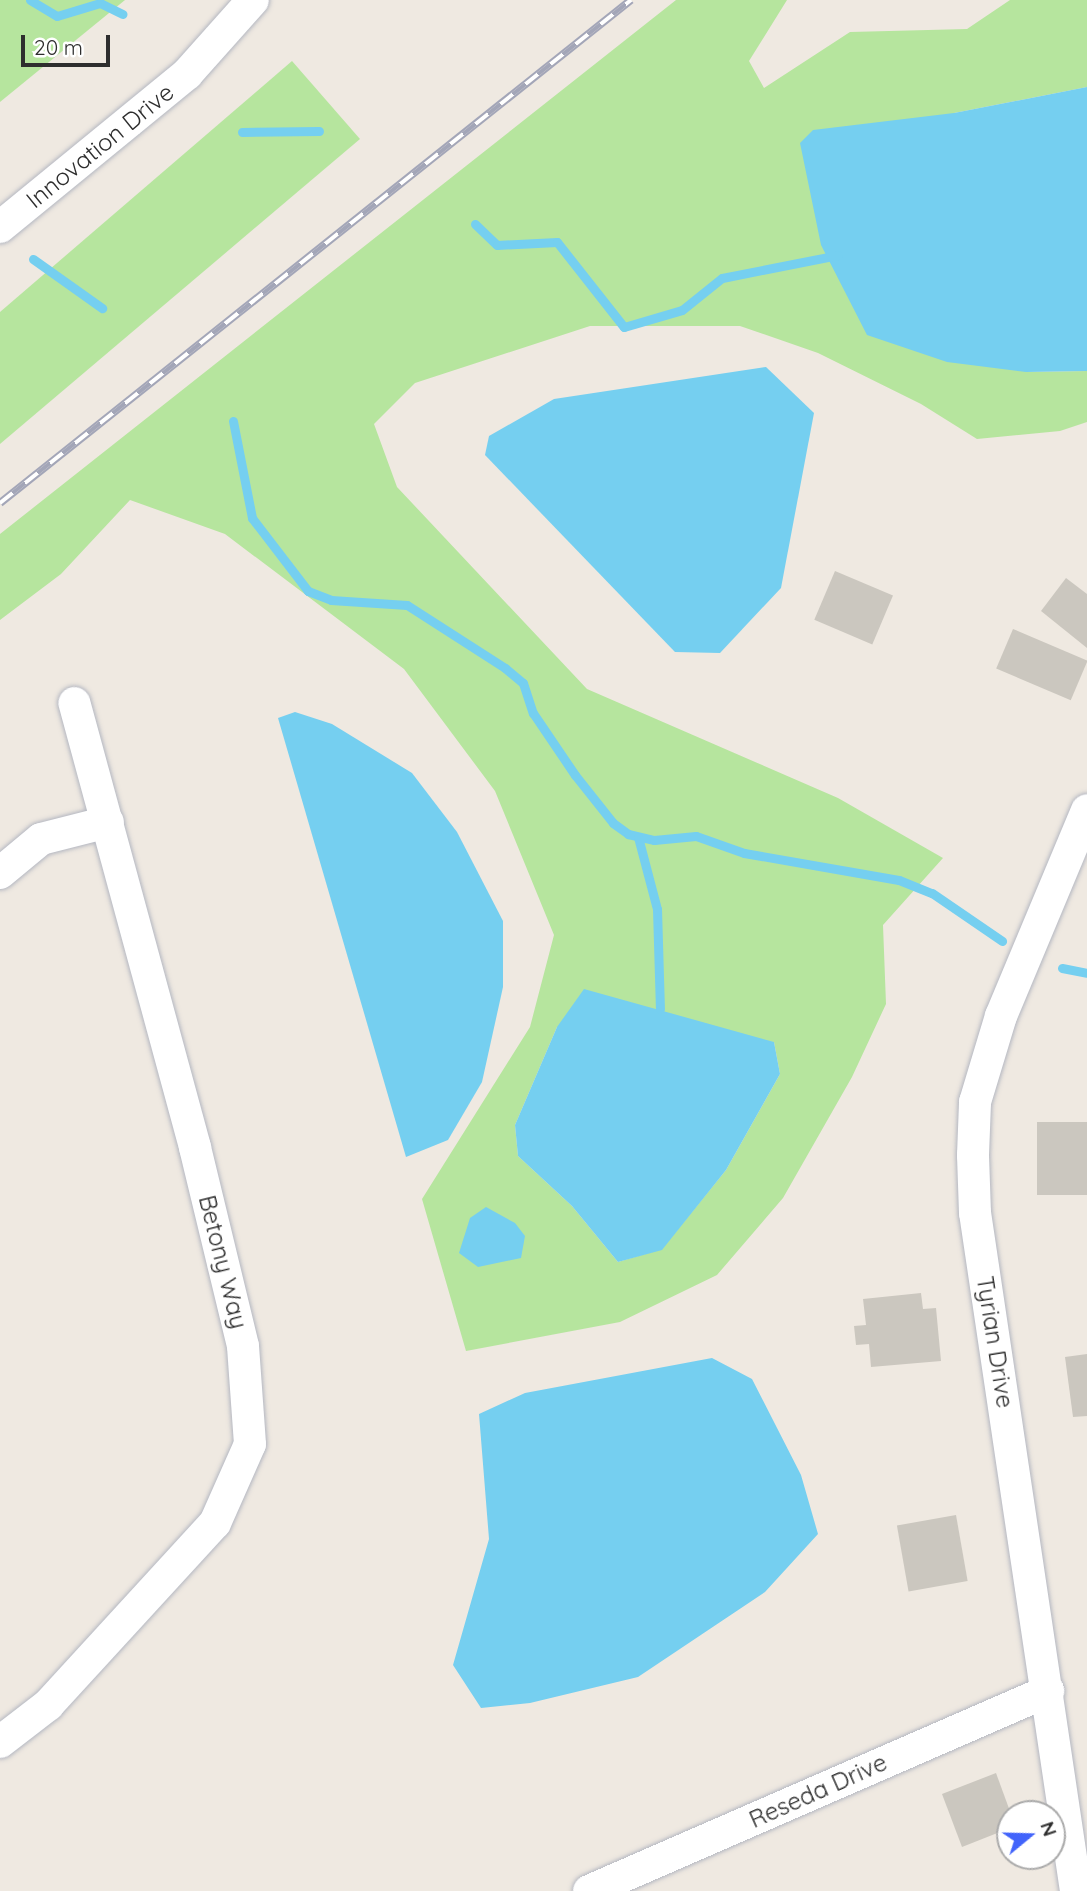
<!DOCTYPE html>
<html>
<head>
<meta charset="utf-8">
<style>
	body { margin:0 }
	#map { position:relative; width:1087px; height:1891px; overflow:hidden; background:#efe9e1; font-family:Quicksand,sans-serif }
	div>[style] { position:absolute }
	[style*='--x'] { left:calc(var(--x)*1px); top:calc(var(--y)*1px); width:calc(var(--w)*1px); rotate:calc(var(--a)*1deg) }
	.green>* { inset:0; background:#b6e59e }
	.water>* { inset:0; background:#75cff0 }
	.stream>* { height:9px; margin:-4.5px; padding:0 4.5px; transform-origin:4.5px; border-radius:4.5px; background:#75cff0 }
	.building>* { inset:0; background:#cbc7bf; transform-origin:0 0 }
	.roads { filter:drop-shadow(0 0 2px #b4b7c1) drop-shadow(0 0 2px #b4b7c1) }
	.street>* { height:32px; margin:-16px; padding:0 16px; transform-origin:16px; border-radius:16px; background:#fff }
	.rail>* { height:8px; margin-top:-4px; transform-origin:0; background:repeating-linear-gradient(90deg,#fff 0 16px,#a3a6b8 0 32px); box-sizing:border-box; border-block:2px solid #a3a6b8 }
	span { translate:-50% -50%; white-space:nowrap; text-align:center; line-height:1.15; -webkit-text-stroke:5px #fff; paint-order:stroke }
	.street-label { font-size:24px; color:#2e2e2e }
	.north { position:absolute; left:996px; top:1800px; width:70px; height:70px; box-sizing:border-box; background:#fff; border:2px solid #ababab; border-radius:50%; rotate:71deg; font-size:19px; font-weight:700; line-height:28px; text-align:center; color:#2e2e2e }
	.north::after { content:''; display:block; margin:auto; width:24px; height:32px; background:#4264fb; clip-path:polygon(50% 0,100% 100%,50% 72%,0 100%) }
	.scale { position:absolute; left:21px; top:35px; width:89px; height:32px; box-sizing:border-box; border:4px solid #2e2e2e; border-top:0; padding-left:9px; font-size:21px; line-height:24px; white-space:nowrap; color:#2e2e2e; -webkit-text-stroke:5px #fff; paint-order:stroke }
</style>
</head>
<body>
<div id="map">
	<div class="green">
		<div style="clip-path:polygon(0 0,125px 0,0 102px)"></div>
		<div style="clip-path:polygon(evenodd,676px 0,787px 0,749px 61px,764px 88px,850px 32px,967px 29px,1010px 0,1087px 0,1087px 87px,954px 113px,1026px 372px,1087px 371px,1087px 422px,1060px 431px,977px 439px,921px 404px,818px 353px,740px 326px,590px 326px,415px 383px,374px 424px,397px 487px,587px 689px,838px 798px,943px 858px,883px 925px,886px 1004px,852px 1077px,783px 1198px,717px 1275px,620px 1322px,466px 1351px,422px 1199px,530px 1027px,554px 935px,495px 791px,404px 669px,225px 534px,130px 500px,61px 574px,0 620px,0 534px,676px 0,557px 1027px,774px 1042px,780px 1074px,726px 1170px,662px 1249px,618px 1262px,572px 1206px,518px 1156px,515px 1125px,557px 1027px)"></div>
		<div style="clip-path:polygon(292px 61px,360px 139px,0 444px,0 312px)"></div>
	</div>
	<div class="water">
		<div style="clip-path:polygon(1087px 87px,1087px 371px,1026px 372px,947px 362px,867px 335px,821px 245px,800px 143px,813px 130px,954px 113px)"></div>
		<div style="clip-path:polygon(766px 367px,814px 413px,781px 588px,720px 653px,675px 652px,485px 455px,489px 436px,554px 399px)"></div>
		<div style="clip-path:polygon(295px 712px,332px 724px,412px 773px,457px 832px,503px 921px,503px 987px,482px 1082px,448px 1140px,406px 1157px,278px 718px)"></div>
		<div style="clip-path:polygon(584px 989px,774px 1042px,780px 1074px,726px 1170px,662px 1250px,618px 1262px,572px 1206px,518px 1156px,515px 1125px,557px 1027px)"></div>
		<div style="clip-path:polygon(486px 1207px,515px 1223px,525px 1236px,521px 1258px,478px 1267px,459px 1253px,470px 1218px)"></div>
		<div style="clip-path:polygon(712px 1358px,752px 1379px,801px 1475px,818px 1534px,765px 1592px,638px 1677px,530px 1703px,481px 1708px,453px 1665px,489px 1539px,479px 1414px,525px 1393px)"></div>
	</div>
	<div class="stream">
		<div style="--x:30;--y:0;--w:31;--a:31"></div>
		<div style="--x:57;--y:16;--w:45;--a:-16.8"></div>
		<div style="--x:100;--y:3;--w:25;--a:26"></div>
		<div style="--x:242;--y:132;--w:77;--a:-0.7"></div>
		<div style="--x:475;--y:224;--w:30;--a:44"></div>
		<div style="--x:497;--y:245;--w:60;--a:-2.9"></div>
		<div style="--x:557;--y:242;--w:108;--a:51.8"></div>
		<div style="--x:624;--y:327;--w:60;--a:-16.3"></div>
		<div style="--x:682;--y:310;--w:51;--a:-38.7"></div>
		<div style="--x:722;--y:278;--w:118;--a:-11.2"></div>
		<div style="--x:33;--y:259;--w:85;--a:35.4"></div>
		<div style="--x:233;--y:421;--w:99;--a:78.9"></div>
		<div style="--x:252;--y:518;--w:92;--a:52.5"></div>
		<div style="--x:308;--y:591;--w:25;--a:21"></div>
		<div style="--x:331;--y:600;--w:76;--a:3.8"></div>
		<div style="--x:407;--y:605;--w:117;--a:32.7"></div>
		<div style="--x:505;--y:668;--w:23;--a:40"></div>
		<div style="--x:523;--y:683;--w:32;--a:72"></div>
		<div style="--x:533;--y:713;--w:75;--a:55.9"></div>
		<div style="--x:575;--y:775;--w:61;--a:51.6"></div>
		<div style="--x:613;--y:823;--w:19;--a:36"></div>
		<div style="--x:628;--y:834;--w:27;--a:13"></div>
		<div style="--x:654;--y:840;--w:42;--a:-5.4"></div>
		<div style="--x:696;--y:836;--w:51;--a:19.5"></div>
		<div style="--x:744;--y:853;--w:157;--a:9.9"></div>
		<div style="--x:899;--y:880;--w:35;--a:22"></div>
		<div style="--x:932;--y:893;--w:85;--a:34.4"></div>
		<div style="--x:638;--y:837;--w:74;--a:75.2"></div>
		<div style="--x:657;--y:909;--w:100;--a:88.3"></div>
		<div style="--x:1062;--y:968;--w:25;--a:11"></div>
	</div>
	<div class="building">
		<div style="left:835px;top:571px;width:63px;height:53px;rotate:23deg"></div>
		<div style="clip-path:polygon(1066px 578px,1087px 594px,1087px 648px,1041px 611px)"></div>
		<div style="left:1013px;top:629px;width:81px;height:43px;rotate:23deg"></div>
		<div style="left:1087px;top:1122px;width:73px;height:50px;rotate:90deg"></div>
		<div style="clip-path:polygon(921px 1293px,923px 1309px,936px 1308px,941px 1361px,871px 1367px,869px 1344px,856px 1345px,854px 1326px,866px 1325px,863px 1299px)"></div>
		<div style="clip-path:polygon(1087px 1354px,1087px 1416px,1073px 1417px,1065px 1357px)"></div>
		<div style="left:956px;top:1515px;width:67px;height:60px;rotate:80deg"></div>
		<div style="clip-path:polygon(996px 1773px,1011px 1814px,1010px 1828px,962px 1847px,942px 1794px)"></div>
	</div>
	<div class="roads">
		<div class="street">
			<div style="--x:0;--y:227;--w:242;--a:-39.3"></div>
			<div style="--x:187;--y:74;--w:99;--a:-48.3"></div>
			<div style="--x:0;--y:873;--w:53;--a:-39.7"></div>
			<div style="--x:41;--y:839;--w:69;--a:-14.2"></div>
			<div style="--x:0;--y:1742;--w:61;--a:-37.6"></div>
			<div style="--x:48;--y:1705;--w:247;--a:-47.5"></div>
			<div style="--x:215;--y:1523;--w:86;--a:-66.1"></div>
			<div style="--x:250;--y:1444;--w:98;--a:-94.1"></div>
			<div style="--x:243;--y:1346;--w:205;--a:-103.6"></div>
			<div style="--x:195;--y:1147;--w:460;--a:-105.2"></div>
			<div style="--x:589;--y:1891;--w:501;--a:-23.54"></div>
			<div style="--x:1076;--y:1891;--w:685;--a:-98.47"></div>
			<div style="--x:975;--y:1213;--w:58;--a:-92"></div>
			<div style="--x:973;--y:1155;--w:53;--a:-87.8"></div>
			<div style="--x:975;--y:1102;--w:90;--a:-73.2"></div>
			<div style="--x:1001;--y:1016;--w:223;--a:-67.3"></div>
		</div>
	</div>
	<div class="rail">
		<div style="--x:0;--y:503;--w:807;--a:-38.56"></div>
	</div>
	<div class="street-label">
		<span style="left:100px;top:146px;rotate:-39deg">Innovation Drive</span>
		<span style="left:223px;top:1262px;rotate:76deg">Betony Way</span>
		<span style="left:995px;top:1342px;rotate:81deg">Tyrian Drive</span>
		<span style="left:818px;top:1791px;rotate:-24deg">Reseda Drive</span>
	</div>
	<div class="north">N</div>
	<div class="scale">20 m</div>
</div>
</body>
</html>
